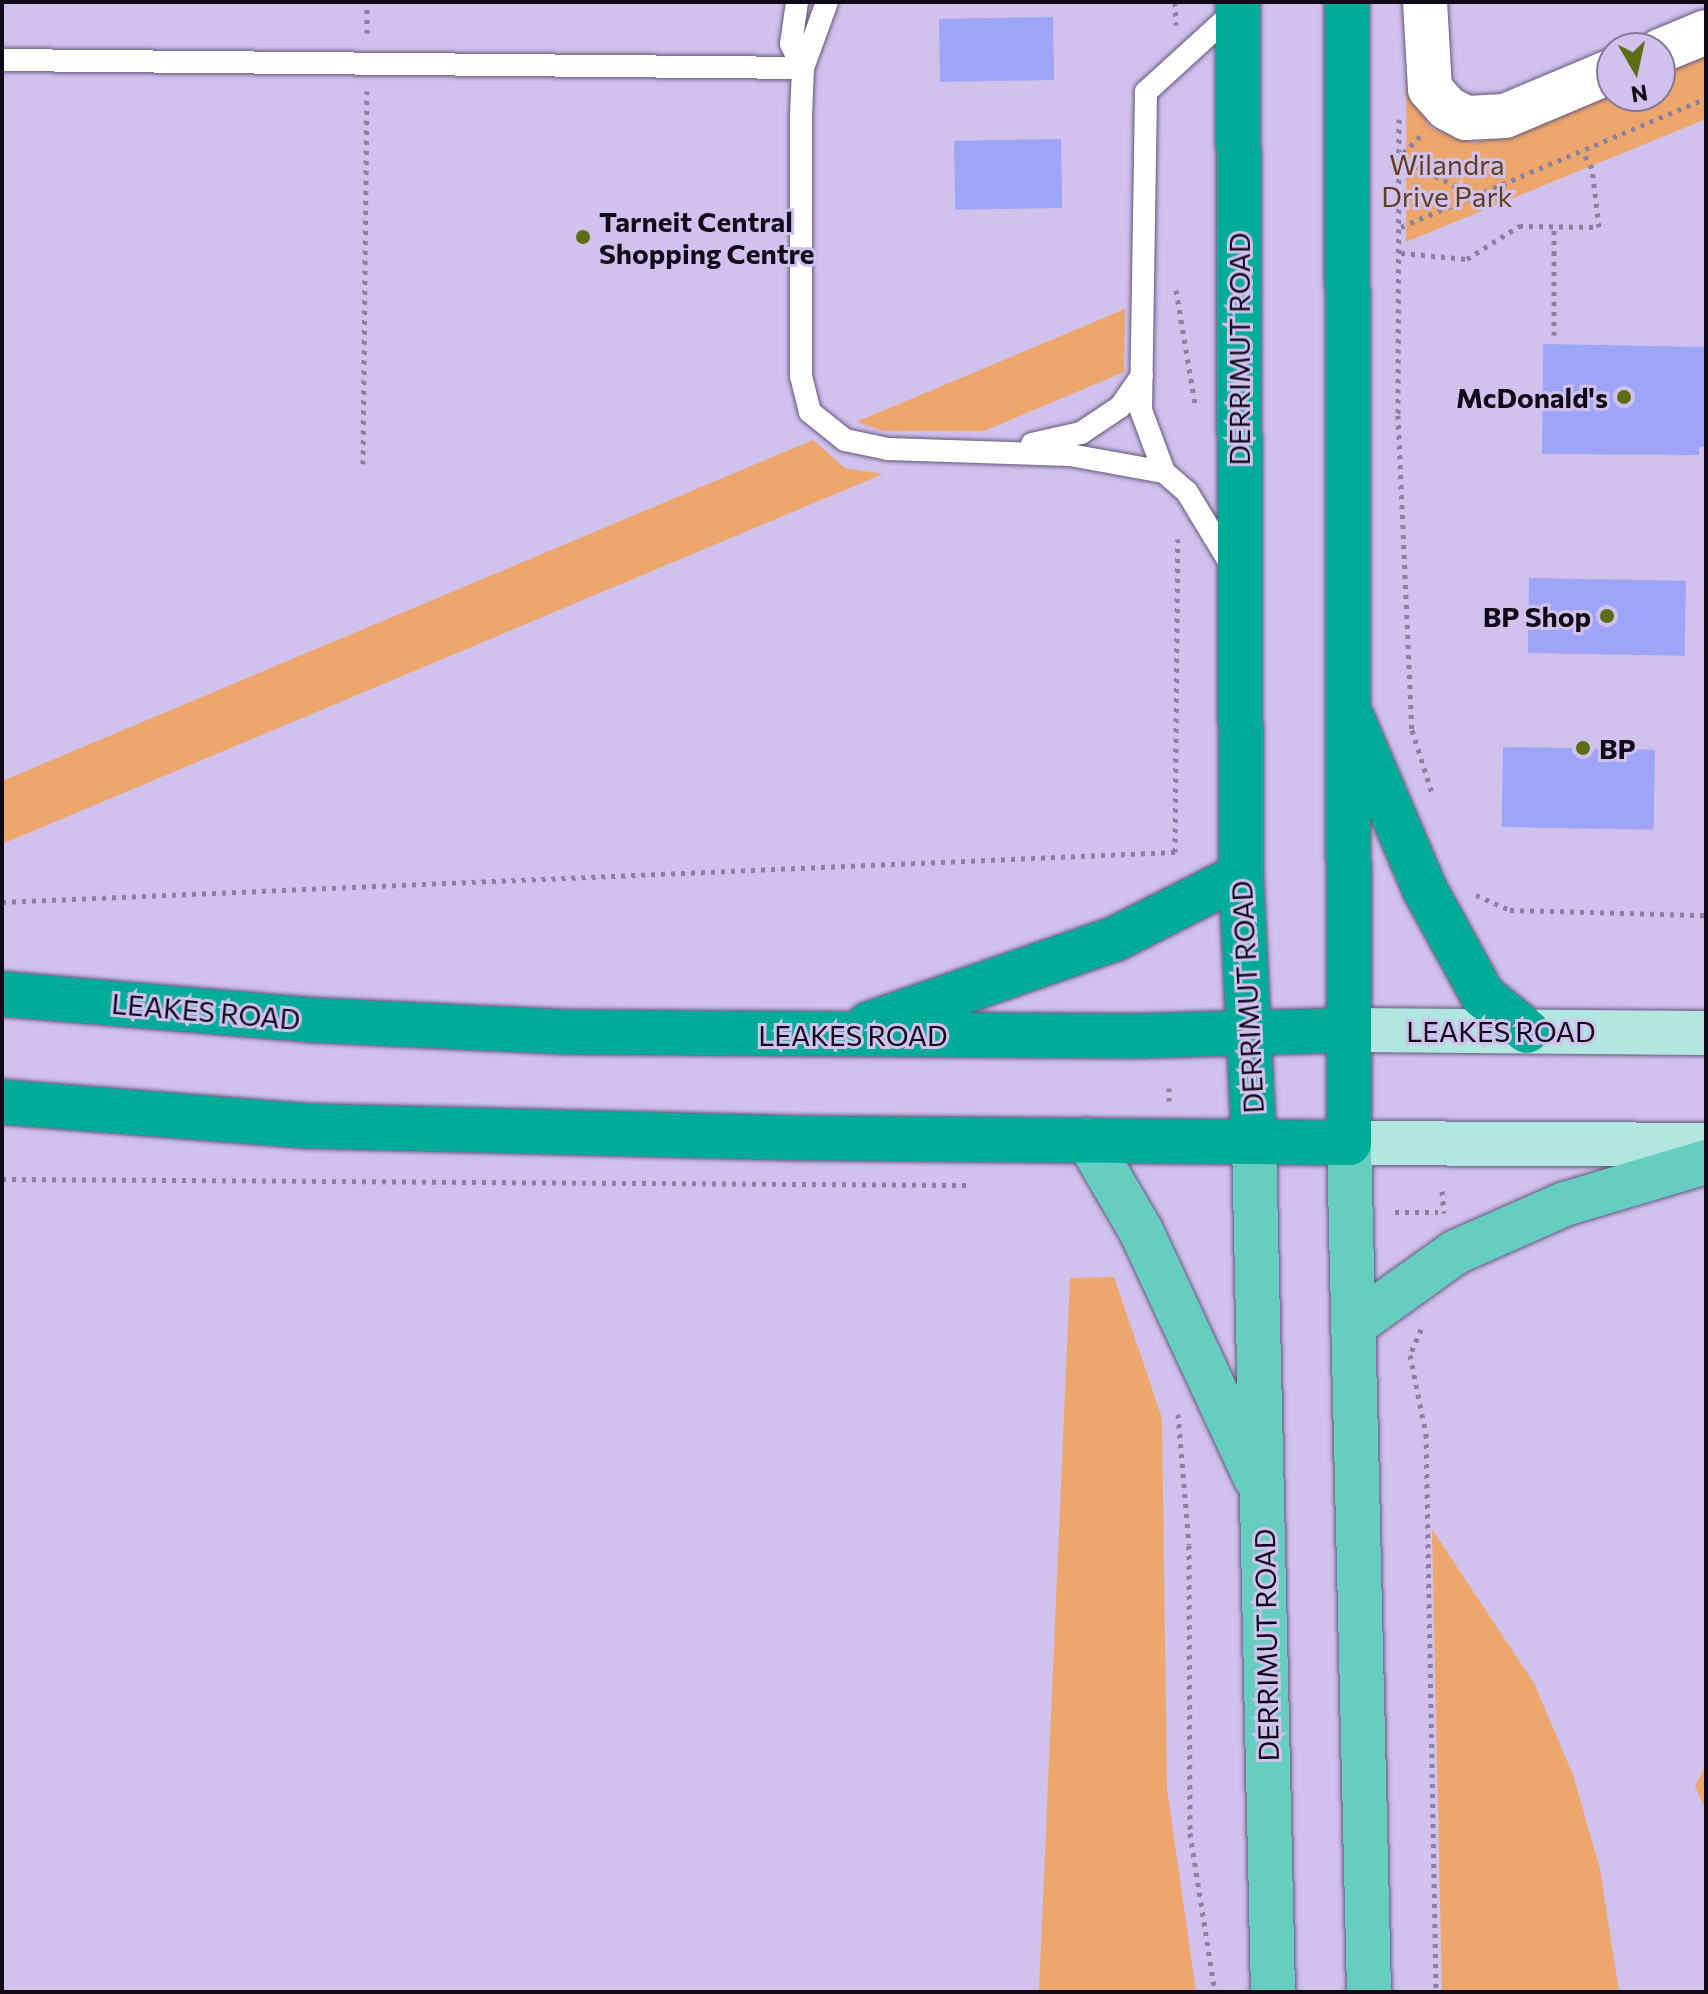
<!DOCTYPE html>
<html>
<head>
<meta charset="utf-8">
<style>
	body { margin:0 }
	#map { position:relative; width:1708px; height:1994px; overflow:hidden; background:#d0c2ed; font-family:Commissioner,sans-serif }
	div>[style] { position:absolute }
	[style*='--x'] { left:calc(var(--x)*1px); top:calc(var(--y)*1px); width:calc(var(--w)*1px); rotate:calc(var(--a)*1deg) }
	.green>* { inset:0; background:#eda76c }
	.building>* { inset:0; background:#9fa5f6; transform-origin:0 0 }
	.path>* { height:5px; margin-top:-2.5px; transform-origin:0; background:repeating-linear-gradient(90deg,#8b80a1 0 4px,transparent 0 10px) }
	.roads { filter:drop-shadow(0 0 2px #64577d) drop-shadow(0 0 2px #64577d) }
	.lane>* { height:22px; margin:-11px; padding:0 11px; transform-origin:11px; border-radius:11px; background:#fff }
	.street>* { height:44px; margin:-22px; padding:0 22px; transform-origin:22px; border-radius:22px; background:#fff }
	.secondary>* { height:44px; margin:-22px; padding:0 22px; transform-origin:22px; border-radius:22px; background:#b2e6e0 }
	.primary>* { height:44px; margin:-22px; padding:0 22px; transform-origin:22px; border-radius:22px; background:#66cdc1 }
	.highway>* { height:44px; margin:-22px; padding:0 22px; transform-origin:22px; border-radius:22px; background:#00ac97 }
	.dots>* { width:22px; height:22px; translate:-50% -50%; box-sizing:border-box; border:4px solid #d0c2ed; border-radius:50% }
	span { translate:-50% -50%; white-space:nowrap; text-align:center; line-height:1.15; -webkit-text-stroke:6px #d0c2ed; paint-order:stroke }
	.park-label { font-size:28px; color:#633e1d }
	.poi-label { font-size:28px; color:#0f0918; font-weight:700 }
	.left { translate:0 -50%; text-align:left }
	.right { translate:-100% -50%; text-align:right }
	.street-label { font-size:28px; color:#0f0918 }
	.frame { position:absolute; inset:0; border:4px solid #0f0918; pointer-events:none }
	.north { position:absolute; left:1596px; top:32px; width:80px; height:80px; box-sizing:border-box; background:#d0c2ed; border:2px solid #837898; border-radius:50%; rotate:171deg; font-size:22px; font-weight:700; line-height:32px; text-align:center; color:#0f0918 }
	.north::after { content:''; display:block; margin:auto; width:28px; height:36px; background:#5c6c17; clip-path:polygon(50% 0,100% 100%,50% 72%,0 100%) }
</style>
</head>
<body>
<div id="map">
	<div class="green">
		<div style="clip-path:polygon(1706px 50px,1706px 119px,1406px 242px,1406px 87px,1431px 128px,1475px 143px,1612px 89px,1612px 96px,1660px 96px,1660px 69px)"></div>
		<div style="clip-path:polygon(1125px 309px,1124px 372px,984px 431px,884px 431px,856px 422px)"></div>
		<div style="clip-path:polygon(813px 440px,845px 468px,883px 474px,2px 844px,2px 781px)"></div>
		<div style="clip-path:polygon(1114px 1277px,1162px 1418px,1167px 1789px,1196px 1992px,1039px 1992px,1070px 1278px)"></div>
		<div style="clip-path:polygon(1432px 1529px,1534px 1683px,1573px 1775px,1600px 1869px,1619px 1992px,1442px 1992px)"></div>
		<div style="clip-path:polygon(1706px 1765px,1706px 1812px,1695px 1786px)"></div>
	</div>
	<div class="building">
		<div style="left:1053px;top:17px;width:63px;height:114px;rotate:89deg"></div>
		<div style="left:1061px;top:139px;width:69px;height:107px;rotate:89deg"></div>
		<div style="clip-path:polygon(1543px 344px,1706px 347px,1706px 447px,1699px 447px,1699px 455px,1542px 454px)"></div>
		<div style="left:1529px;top:578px;width:157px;height:75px;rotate:1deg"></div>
		<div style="left:1503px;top:747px;width:152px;height:80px;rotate:1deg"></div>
	</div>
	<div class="path">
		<div style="--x:1175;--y:2;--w:23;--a:88"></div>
		<div style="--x:367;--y:33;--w:31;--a:-90"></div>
		<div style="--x:1399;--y:119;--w:296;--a:90.2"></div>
		<div style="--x:1398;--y:415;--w:315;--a:87.5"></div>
		<div style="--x:1412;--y:730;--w:66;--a:72.4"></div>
		<div style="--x:1420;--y:136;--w:30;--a:134"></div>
		<div style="--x:1399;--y:158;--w:84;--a:26.3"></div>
		<div style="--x:1401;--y:227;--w:331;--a:-22.9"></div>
		<div style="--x:1401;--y:253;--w:66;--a:5.2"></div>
		<div style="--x:1467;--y:259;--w:62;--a:-32.4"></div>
		<div style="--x:1519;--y:226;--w:80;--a:0.7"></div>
		<div style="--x:1599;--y:227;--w:59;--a:-96.8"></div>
		<div style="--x:1592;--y:168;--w:20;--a:-120"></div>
		<div style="--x:1176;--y:290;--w:115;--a:80.5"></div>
		<div style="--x:1554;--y:335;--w:109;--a:-90"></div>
		<div style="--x:363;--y:464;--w:373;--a:-89.4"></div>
		<div style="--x:1476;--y:895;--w:37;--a:24"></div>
		<div style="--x:1510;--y:910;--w:196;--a:1.5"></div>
		<div style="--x:2;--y:902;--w:1174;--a:-2.44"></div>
		<div style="--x:1175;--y:852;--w:313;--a:-89.5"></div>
		<div style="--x:1169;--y:1088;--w:13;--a:90"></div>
		<div style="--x:2;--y:1179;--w:967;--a:0.36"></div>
		<div style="--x:1442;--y:1191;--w:22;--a:85"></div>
		<div style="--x:1395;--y:1212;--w:43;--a:0"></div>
		<div style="--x:1421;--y:1329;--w:28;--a:113"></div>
		<div style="--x:1410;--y:1355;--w:81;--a:78.6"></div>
		<div style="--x:1426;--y:1434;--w:558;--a:88.97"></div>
		<div style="--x:1178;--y:1414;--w:131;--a:85.2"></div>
		<div style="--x:1189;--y:1545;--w:288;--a:89.8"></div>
		<div style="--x:1190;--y:1833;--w:161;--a:81.1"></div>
	</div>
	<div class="roads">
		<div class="lane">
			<div style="--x:797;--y:2;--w:42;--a:98.1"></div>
			<div style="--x:791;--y:44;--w:27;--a:63"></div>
			<div style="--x:827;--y:2;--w:70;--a:110"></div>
			<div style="--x:803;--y:68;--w:48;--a:92.4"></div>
			<div style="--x:801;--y:116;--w:260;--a:90"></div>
			<div style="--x:801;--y:376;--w:37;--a:76"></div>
			<div style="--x:810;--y:412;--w:45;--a:38.7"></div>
			<div style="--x:845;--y:440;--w:44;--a:11.8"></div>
			<div style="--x:888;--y:449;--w:182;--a:1.9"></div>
			<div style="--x:1070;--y:455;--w:96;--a:10.3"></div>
			<div style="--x:1164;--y:472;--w:30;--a:41"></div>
			<div style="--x:1187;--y:492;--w:83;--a:58.8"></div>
			<div style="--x:2;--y:60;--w:801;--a:0.57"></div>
			<div style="--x:1032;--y:444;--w:50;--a:-12.7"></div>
			<div style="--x:1081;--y:433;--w:47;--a:-33.7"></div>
			<div style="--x:1120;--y:407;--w:38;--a:-55"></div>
			<div style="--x:1164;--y:472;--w:66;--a:-110.4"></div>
			<div style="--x:1141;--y:410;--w:318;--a:-89.1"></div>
			<div style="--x:1146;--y:92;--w:125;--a:-42.4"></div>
		</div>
		<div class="street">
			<div style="--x:1425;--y:2;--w:87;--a:86.7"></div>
			<div style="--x:1430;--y:89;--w:25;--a:48"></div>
			<div style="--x:1447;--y:108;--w:21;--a:28"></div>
			<div style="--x:1466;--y:118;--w:39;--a:-3"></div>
			<div style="--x:1505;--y:116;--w:116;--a:-22.8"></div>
			<div style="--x:1660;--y:51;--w:50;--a:-22.4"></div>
		</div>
		<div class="secondary">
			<div style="--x:1345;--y:1030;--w:361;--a:0.5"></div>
			<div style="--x:1349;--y:1143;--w:357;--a:0.3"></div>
		</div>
		<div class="primary">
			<div style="--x:1088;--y:1140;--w:105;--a:59.8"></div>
			<div style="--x:1141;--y:1231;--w:273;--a:65.1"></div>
			<div style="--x:1254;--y:1142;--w:850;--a:88.72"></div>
			<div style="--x:1349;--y:1143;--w:849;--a:88.65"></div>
			<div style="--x:1354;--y:1325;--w:125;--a:-35.6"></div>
			<div style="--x:1456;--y:1252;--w:119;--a:-23.8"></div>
			<div style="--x:1565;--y:1204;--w:147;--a:-16.6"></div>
		</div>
		<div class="highway">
			<div style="--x:1238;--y:2;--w:873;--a:89.8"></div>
			<div style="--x:1241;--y:875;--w:267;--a:87.2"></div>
			<div style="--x:1352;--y:718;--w:187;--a:67"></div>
			<div style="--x:1425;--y:890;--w:121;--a:61.3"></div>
			<div style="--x:1483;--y:996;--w:56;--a:38.5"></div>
			<div style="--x:2;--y:994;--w:310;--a:4.8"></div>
			<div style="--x:311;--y:1020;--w:251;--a:2.7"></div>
			<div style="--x:562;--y:1032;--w:574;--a:0.4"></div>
			<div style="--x:1136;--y:1036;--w:209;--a:-1.6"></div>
			<div style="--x:869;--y:1024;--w:260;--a:-19.1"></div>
			<div style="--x:1115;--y:939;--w:141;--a:-26.9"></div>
			<div style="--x:2;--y:1102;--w:306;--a:4.5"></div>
			<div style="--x:307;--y:1126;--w:490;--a:1.4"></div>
			<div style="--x:797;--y:1138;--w:552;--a:0.52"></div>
			<div style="--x:1349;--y:1143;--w:1141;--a:-90.1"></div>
		</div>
	</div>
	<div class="dots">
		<div style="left:583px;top:237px;background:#5c6c17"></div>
		<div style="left:1624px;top:397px;background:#5c6c17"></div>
		<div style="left:1607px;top:616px;background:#5c6c17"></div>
		<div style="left:1583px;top:748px;background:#5c6c17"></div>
	</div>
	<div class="park-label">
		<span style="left:1447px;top:180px">Wilandra<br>Drive Park</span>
	</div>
	<div class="poi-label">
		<span class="left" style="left:599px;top:237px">Tarneit Central<br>Shopping Centre</span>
		<span class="right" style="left:1608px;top:397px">McDonald's</span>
		<span class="right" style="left:1591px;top:616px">BP Shop</span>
		<span class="left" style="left:1599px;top:748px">BP</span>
	</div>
	<div class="street-label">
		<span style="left:1239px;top:349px;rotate:-90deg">DERRIMUT ROAD</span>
		<span style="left:1247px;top:997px;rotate:-93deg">DERRIMUT ROAD</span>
		<span style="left:206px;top:1011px;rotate:5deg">LEAKES ROAD</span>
		<span style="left:1501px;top:1031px">LEAKES ROAD</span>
		<span style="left:853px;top:1035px">LEAKES ROAD</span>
		<span style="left:1266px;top:1645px;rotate:-91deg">DERRIMUT ROAD</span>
	</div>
	<div class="frame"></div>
	<div class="north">N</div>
</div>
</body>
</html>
